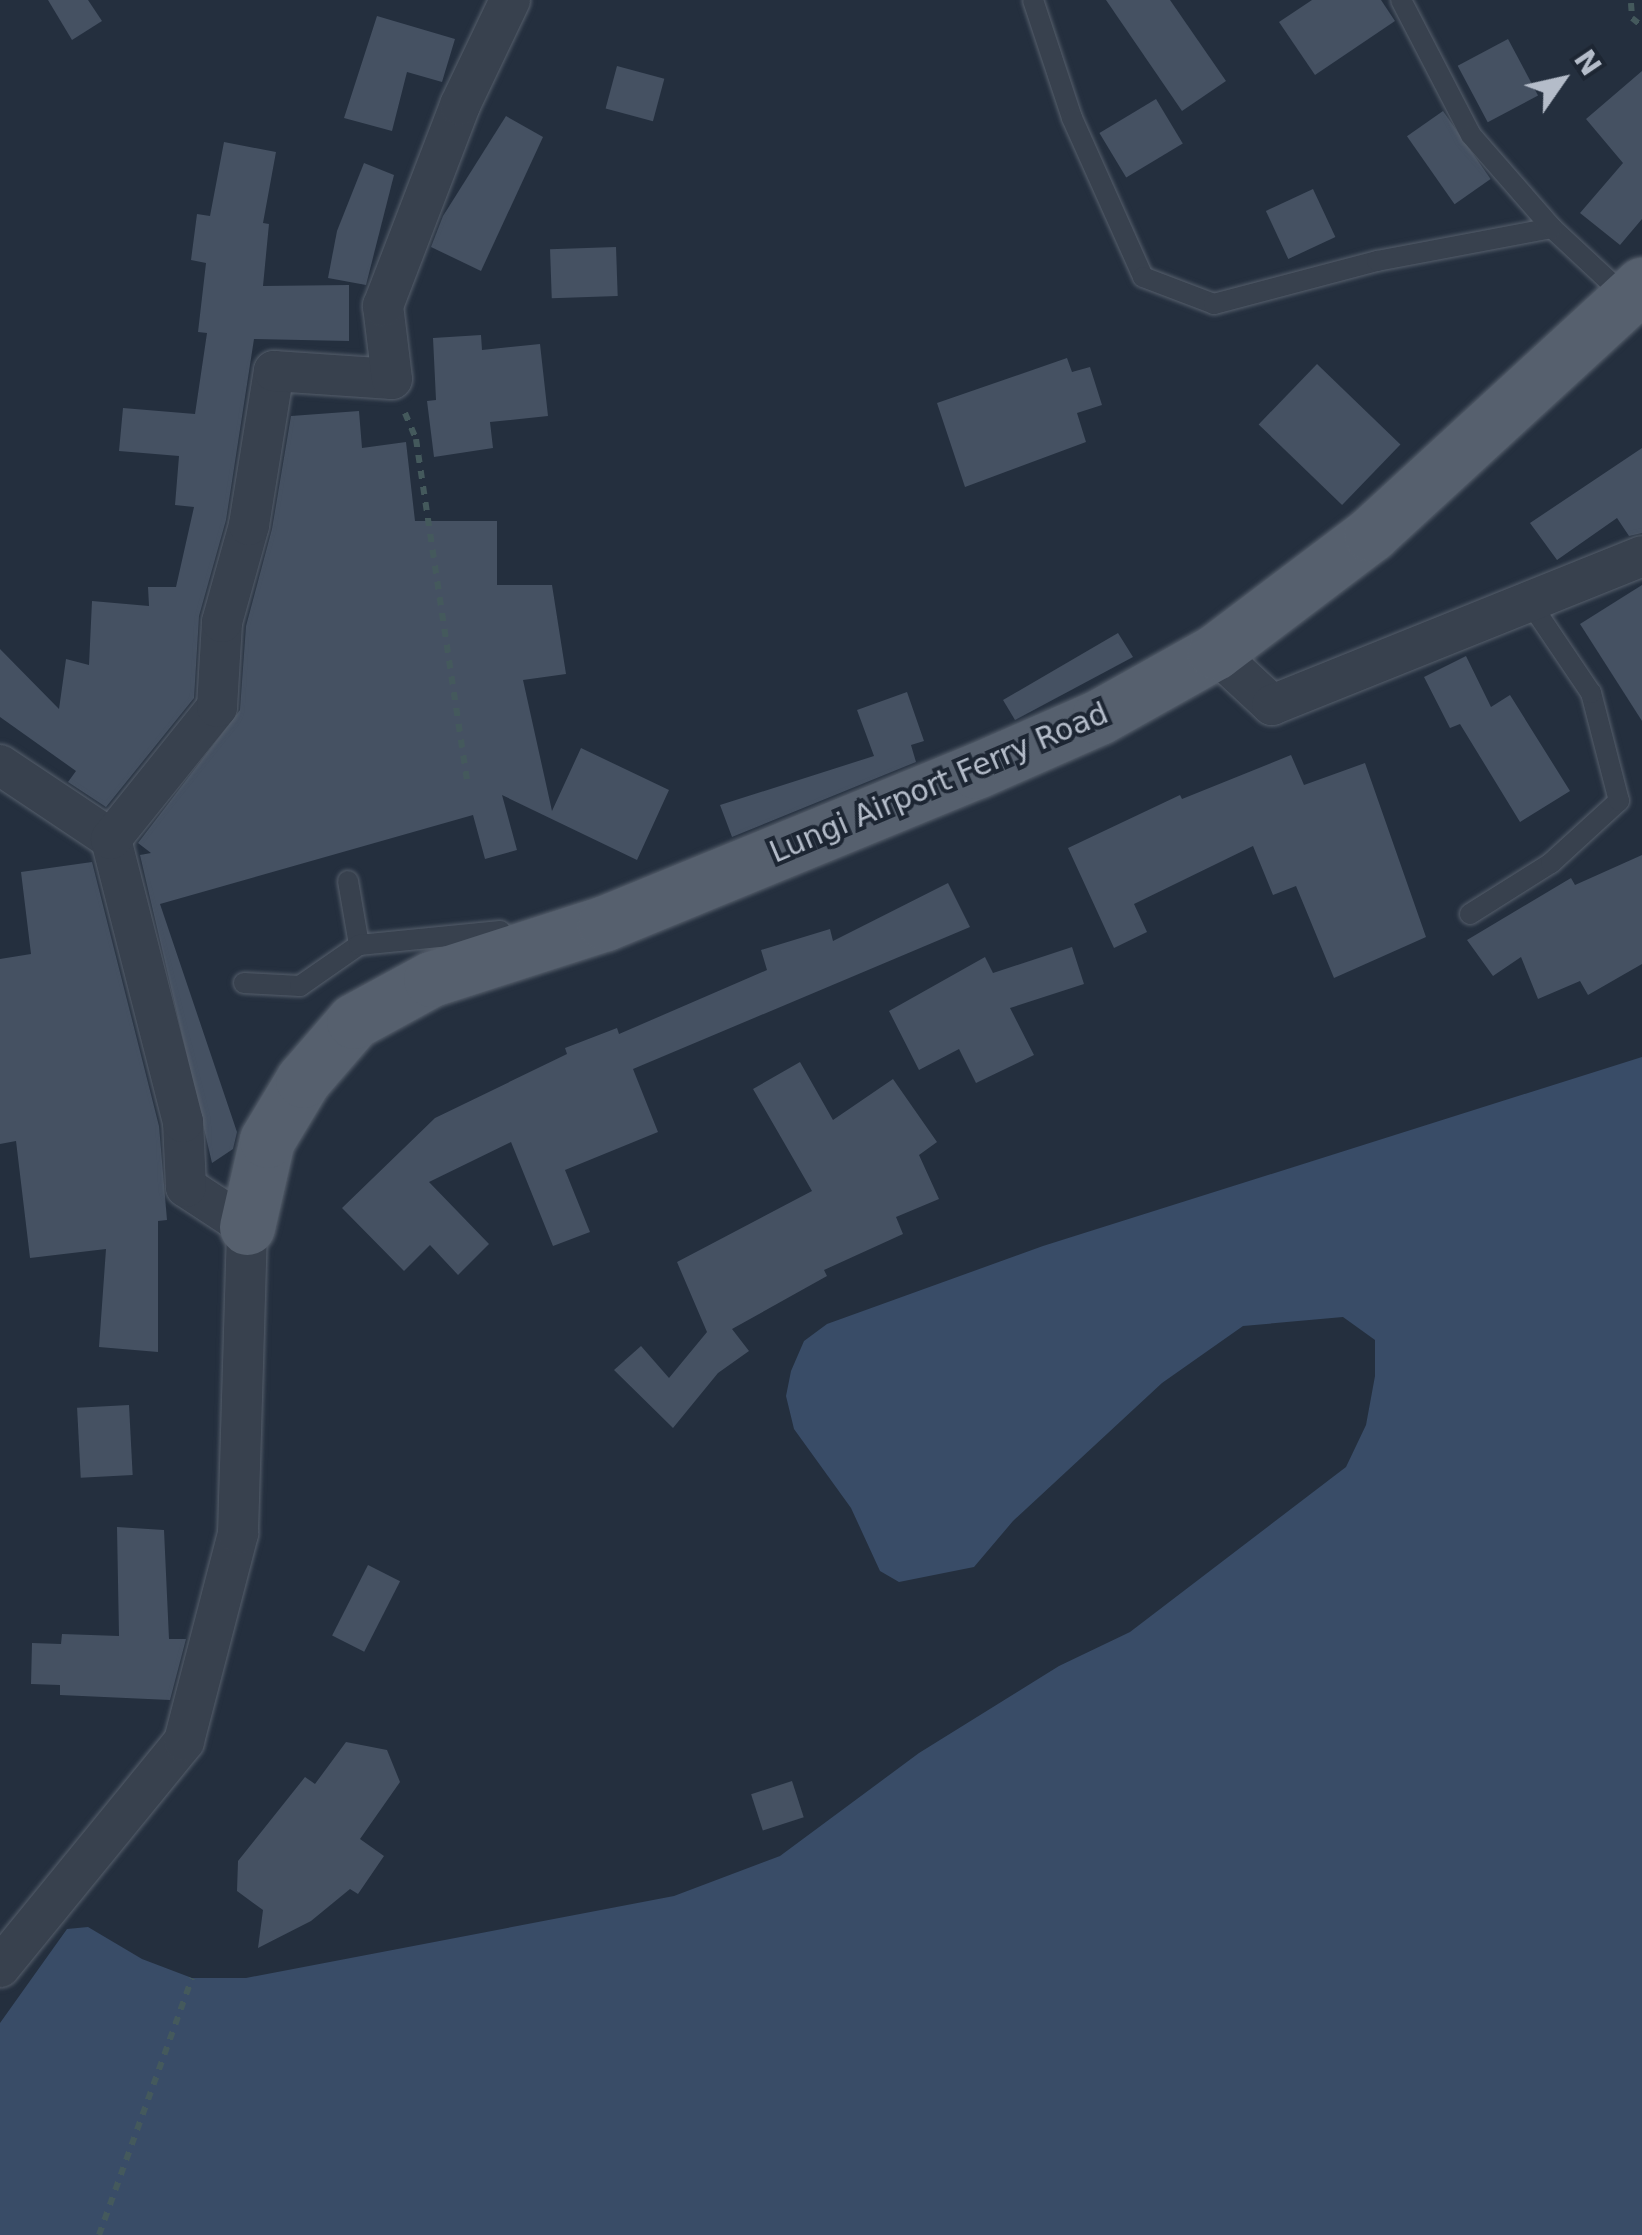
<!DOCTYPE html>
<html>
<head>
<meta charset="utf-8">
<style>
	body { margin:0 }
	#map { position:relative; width:1642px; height:2235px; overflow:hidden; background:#242f3e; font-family:"DejaVu Sans",sans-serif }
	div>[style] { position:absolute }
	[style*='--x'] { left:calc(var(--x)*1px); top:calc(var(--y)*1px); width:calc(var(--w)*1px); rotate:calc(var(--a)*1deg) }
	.water>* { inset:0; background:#394c67 }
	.building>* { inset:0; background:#455162; transform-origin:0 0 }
	.path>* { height:6px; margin-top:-3px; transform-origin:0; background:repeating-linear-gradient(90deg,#44595c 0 8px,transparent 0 16px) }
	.roads { filter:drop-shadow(0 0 2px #565f6c) drop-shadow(0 0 2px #565f6c) }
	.service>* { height:20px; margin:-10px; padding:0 10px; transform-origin:10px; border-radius:10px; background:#38414e }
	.minor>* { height:40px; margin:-20px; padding:0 20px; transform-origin:20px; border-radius:20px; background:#38414e }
	.primary>* { height:55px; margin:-27.5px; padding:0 27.5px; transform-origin:27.5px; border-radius:27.5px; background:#56606e }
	span { translate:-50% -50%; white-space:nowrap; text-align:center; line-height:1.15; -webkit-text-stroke:8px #1d2633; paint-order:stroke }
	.street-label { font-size:30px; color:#b4bcc9 }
	.north { position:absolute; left:1512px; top:30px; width:100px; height:100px; -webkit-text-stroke:8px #1d2633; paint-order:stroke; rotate:56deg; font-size:28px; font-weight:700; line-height:40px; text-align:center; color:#b4bcc9 }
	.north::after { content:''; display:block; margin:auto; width:35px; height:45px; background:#b4bcc9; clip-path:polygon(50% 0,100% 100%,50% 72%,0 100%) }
</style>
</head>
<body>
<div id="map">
	<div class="water">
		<div style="clip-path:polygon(1642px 1057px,1642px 2235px,0 2235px,0 2023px,67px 1929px,88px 1927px,142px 1959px,192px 1978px,246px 1978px,674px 1896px,780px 1856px,919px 1753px,1059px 1666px,1130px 1632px,1346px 1467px,1366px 1425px,1375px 1376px,1375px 1340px,1343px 1317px,1243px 1326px,1162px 1383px,1013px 1521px,974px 1567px,899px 1582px,880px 1571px,851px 1508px,794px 1429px,786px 1396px,791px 1371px,804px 1341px,827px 1324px,1043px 1246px)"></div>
	</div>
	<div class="building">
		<div style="clip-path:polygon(48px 0,88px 0,102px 21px,72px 40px)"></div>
		<div style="clip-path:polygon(1106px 0,1170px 0,1226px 81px,1182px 111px)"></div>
		<div style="clip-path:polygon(1312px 0,1381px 0,1395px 21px,1315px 75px,1279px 22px)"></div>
		<div style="clip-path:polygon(377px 16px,455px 39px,442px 82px,407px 72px,392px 131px,344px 118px)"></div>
		<div style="left:1508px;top:39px;width:64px;height:57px;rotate:62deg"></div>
		<div style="left:617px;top:66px;width:49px;height:44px;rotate:15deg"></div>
		<div style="clip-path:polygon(1642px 71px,1642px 219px,1620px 245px,1580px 213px,1623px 163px,1586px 119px)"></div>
		<div style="left:1156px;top:99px;width:52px;height:66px;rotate:59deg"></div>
		<div style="left:1443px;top:111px;width:83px;height:44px;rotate:55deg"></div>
		<div style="clip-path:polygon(506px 116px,543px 137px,481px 271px,431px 247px,443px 216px)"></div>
		<div style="clip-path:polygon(224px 142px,276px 152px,263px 223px,269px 224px,263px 286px,349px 285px,349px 341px,254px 339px,226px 520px,199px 616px,194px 698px,106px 807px,68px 782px,76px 771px,0 717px,0 649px,59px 709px,66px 659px,89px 665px,92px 601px,149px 606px,148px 587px,176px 587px,194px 507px,175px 505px,179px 456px,119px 451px,123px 408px,195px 414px,207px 333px,198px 332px,206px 263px,191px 260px,197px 214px,210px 216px)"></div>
		<div style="clip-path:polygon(364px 163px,394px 175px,366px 285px,328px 278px,337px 231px)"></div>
		<div style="left:1313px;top:189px;width:53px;height:52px;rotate:65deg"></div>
		<div style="left:616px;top:247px;width:49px;height:66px;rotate:88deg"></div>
		<div style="clip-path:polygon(481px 335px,482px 350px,540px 344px,548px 416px,490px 422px,493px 448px,434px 457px,427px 401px,436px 400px,433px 338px)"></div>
		<div style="clip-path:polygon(1067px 358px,1072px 372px,1090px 367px,1102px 405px,1077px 413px,1086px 442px,965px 487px,937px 403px)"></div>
		<div style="left:1317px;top:364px;width:116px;height:84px;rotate:44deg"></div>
		<div style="clip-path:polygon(359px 411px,362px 448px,406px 442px,415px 521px,497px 521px,497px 585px,552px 585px,566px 674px,523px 680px,552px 811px,581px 748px,669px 790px,637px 860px,502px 795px,517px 850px,485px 859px,473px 815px,160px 904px,237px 1132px,233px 1149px,212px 1163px,140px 855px,151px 853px,138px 843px,240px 710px,246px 626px,272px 529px,291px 416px)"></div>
		<div style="clip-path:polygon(1642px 448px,1642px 533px,1629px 536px,1617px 518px,1557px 560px,1530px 523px)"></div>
		<div style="clip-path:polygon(1642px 585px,1642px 721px,1580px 624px)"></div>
		<div style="clip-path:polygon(1118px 633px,1133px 657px,1015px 720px,1003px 700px)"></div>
		<div style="clip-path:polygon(1466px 656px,1491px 707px,1510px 695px,1570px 791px,1520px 822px,1460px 724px,1450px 728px,1424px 677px)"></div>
		<div style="clip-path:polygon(907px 692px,924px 741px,911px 745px,916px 762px,732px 837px,720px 805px,874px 756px,857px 710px)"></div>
		<div style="clip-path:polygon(1291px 755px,1304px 785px,1365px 763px,1426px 937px,1334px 978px,1296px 886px,1273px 895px,1253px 846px,1134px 904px,1147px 932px,1114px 948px,1068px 848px,1180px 795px,1182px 799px)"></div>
		<div style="clip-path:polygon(1642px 855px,1642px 964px,1588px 995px,1580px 981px,1538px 999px,1521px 957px,1493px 976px,1467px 940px,1571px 878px,1575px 885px)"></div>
		<div style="clip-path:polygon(92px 862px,159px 1126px,167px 1220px,158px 1221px,158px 1352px,99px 1347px,106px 1249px,30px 1258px,16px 1141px,0 1144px,0 959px,31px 954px,21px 872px)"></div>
		<div style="clip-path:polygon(948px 883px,970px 927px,633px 1069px,658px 1132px,565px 1170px,590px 1232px,553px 1246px,511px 1142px,429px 1182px,489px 1244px,458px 1275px,430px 1245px,404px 1271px,342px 1208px,435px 1118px,567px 1054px,565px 1048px,617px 1028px,619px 1034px,767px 970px,761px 950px,830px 929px,833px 941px)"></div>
		<div style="clip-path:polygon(1072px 947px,1084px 984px,1010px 1008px,1034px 1055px,976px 1083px,959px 1049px,919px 1070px,889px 1011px,985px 957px,993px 973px)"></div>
		<div style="clip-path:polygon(800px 1062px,833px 1120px,893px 1079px,937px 1142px,919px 1155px,939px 1199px,896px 1217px,903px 1234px,824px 1270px,827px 1276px,732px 1329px,749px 1351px,718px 1373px,673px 1428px,614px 1370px,641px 1346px,669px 1378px,707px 1332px,677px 1262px,812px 1191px,753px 1089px)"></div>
		<div style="left:129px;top:1405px;width:70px;height:52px;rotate:87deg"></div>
		<div style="clip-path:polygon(117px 1527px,164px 1530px,169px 1639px,186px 1639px,170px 1700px,60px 1695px,60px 1685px,31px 1684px,32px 1643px,61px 1644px,62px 1634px,119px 1636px)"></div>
		<div style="left:368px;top:1565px;width:36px;height:79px;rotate:27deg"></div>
		<div style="clip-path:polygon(346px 1742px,387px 1750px,400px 1782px,360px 1839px,384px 1856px,358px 1894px,350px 1889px,311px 1921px,258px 1948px,263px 1910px,237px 1891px,238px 1861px,305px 1777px,315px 1784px)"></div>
		<div style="left:792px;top:1781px;width:38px;height:43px;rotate:72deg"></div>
	</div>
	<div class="path">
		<div style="--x:1631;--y:3;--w:15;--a:86"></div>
		<div style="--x:1632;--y:18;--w:13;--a:39"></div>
		<div style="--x:405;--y:413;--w:28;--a:67"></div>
		<div style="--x:416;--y:439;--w:344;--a:81.5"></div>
		<div style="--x:99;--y:2235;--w:273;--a:-70.1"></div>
	</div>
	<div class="roads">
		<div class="service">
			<div style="--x:1033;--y:0;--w:124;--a:71.7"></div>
			<div style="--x:1072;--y:118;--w:174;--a:65.9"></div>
			<div style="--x:1143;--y:277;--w:76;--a:20.8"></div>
			<div style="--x:1214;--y:304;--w:169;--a:-14.8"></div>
			<div style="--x:1377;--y:261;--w:178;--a:-10.7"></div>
			<div style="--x:1552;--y:228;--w:101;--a:43"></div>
			<div style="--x:1401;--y:0;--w:152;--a:62.6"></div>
			<div style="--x:1471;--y:135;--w:123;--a:48.9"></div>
			<div style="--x:348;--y:881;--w:65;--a:80.2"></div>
			<div style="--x:1470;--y:914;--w:96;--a:-32.2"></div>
			<div style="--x:1551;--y:863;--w:92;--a:-42.4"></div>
			<div style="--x:1619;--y:801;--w:112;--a:-104.5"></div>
			<div style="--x:1591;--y:693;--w:107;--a:-124"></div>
			<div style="--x:244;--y:983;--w:56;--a:3.1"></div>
			<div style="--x:300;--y:986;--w:72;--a:-34.8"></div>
			<div style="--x:359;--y:945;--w:142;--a:-5.7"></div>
		</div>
		<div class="minor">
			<div style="--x:1215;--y:652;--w:78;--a:42.9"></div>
			<div style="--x:1272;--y:705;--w:399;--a:-21.9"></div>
			<div style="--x:0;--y:765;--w:133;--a:33.7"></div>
			<div style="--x:0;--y:1967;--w:291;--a:-50.8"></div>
			<div style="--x:184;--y:1741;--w:215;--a:-75.4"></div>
			<div style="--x:238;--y:1533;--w:306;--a:-88.3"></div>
			<div style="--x:247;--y:1227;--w:73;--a:-146.7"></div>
			<div style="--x:186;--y:1187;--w:65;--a:-92.6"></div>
			<div style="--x:183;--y:1122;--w:292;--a:-104.3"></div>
			<div style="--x:111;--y:839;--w:169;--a:-51.2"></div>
			<div style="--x:217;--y:707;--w:85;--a:-86.6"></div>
			<div style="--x:222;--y:622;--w:101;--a:-74.4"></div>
			<div style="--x:249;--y:525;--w:156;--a:-80.8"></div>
			<div style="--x:274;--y:371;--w:118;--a:3.9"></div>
			<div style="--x:392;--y:379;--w:74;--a:-97"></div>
			<div style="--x:383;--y:306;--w:215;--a:-69"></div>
			<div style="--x:460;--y:105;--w:116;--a:-64.5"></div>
		</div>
		<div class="primary">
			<div style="--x:247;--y:1227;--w:89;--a:-77.1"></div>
			<div style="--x:267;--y:1140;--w:70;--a:-59"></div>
			<div style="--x:303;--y:1080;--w:78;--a:-49.2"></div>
			<div style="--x:354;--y:1021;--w:88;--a:-28.6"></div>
			<div style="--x:431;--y:979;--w:183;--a:-17.8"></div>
			<div style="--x:605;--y:923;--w:401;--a:-22.3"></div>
			<div style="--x:976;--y:771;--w:134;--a:-23.7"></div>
			<div style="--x:1099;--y:717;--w:133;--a:-29.3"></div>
			<div style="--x:1215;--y:652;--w:196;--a:-37.1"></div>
			<div style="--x:1371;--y:534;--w:368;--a:-42.6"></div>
		</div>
	</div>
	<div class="street-label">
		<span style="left:939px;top:783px;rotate:-23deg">Lungi Airport Ferry Road</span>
	</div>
	<div class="north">N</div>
</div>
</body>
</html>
